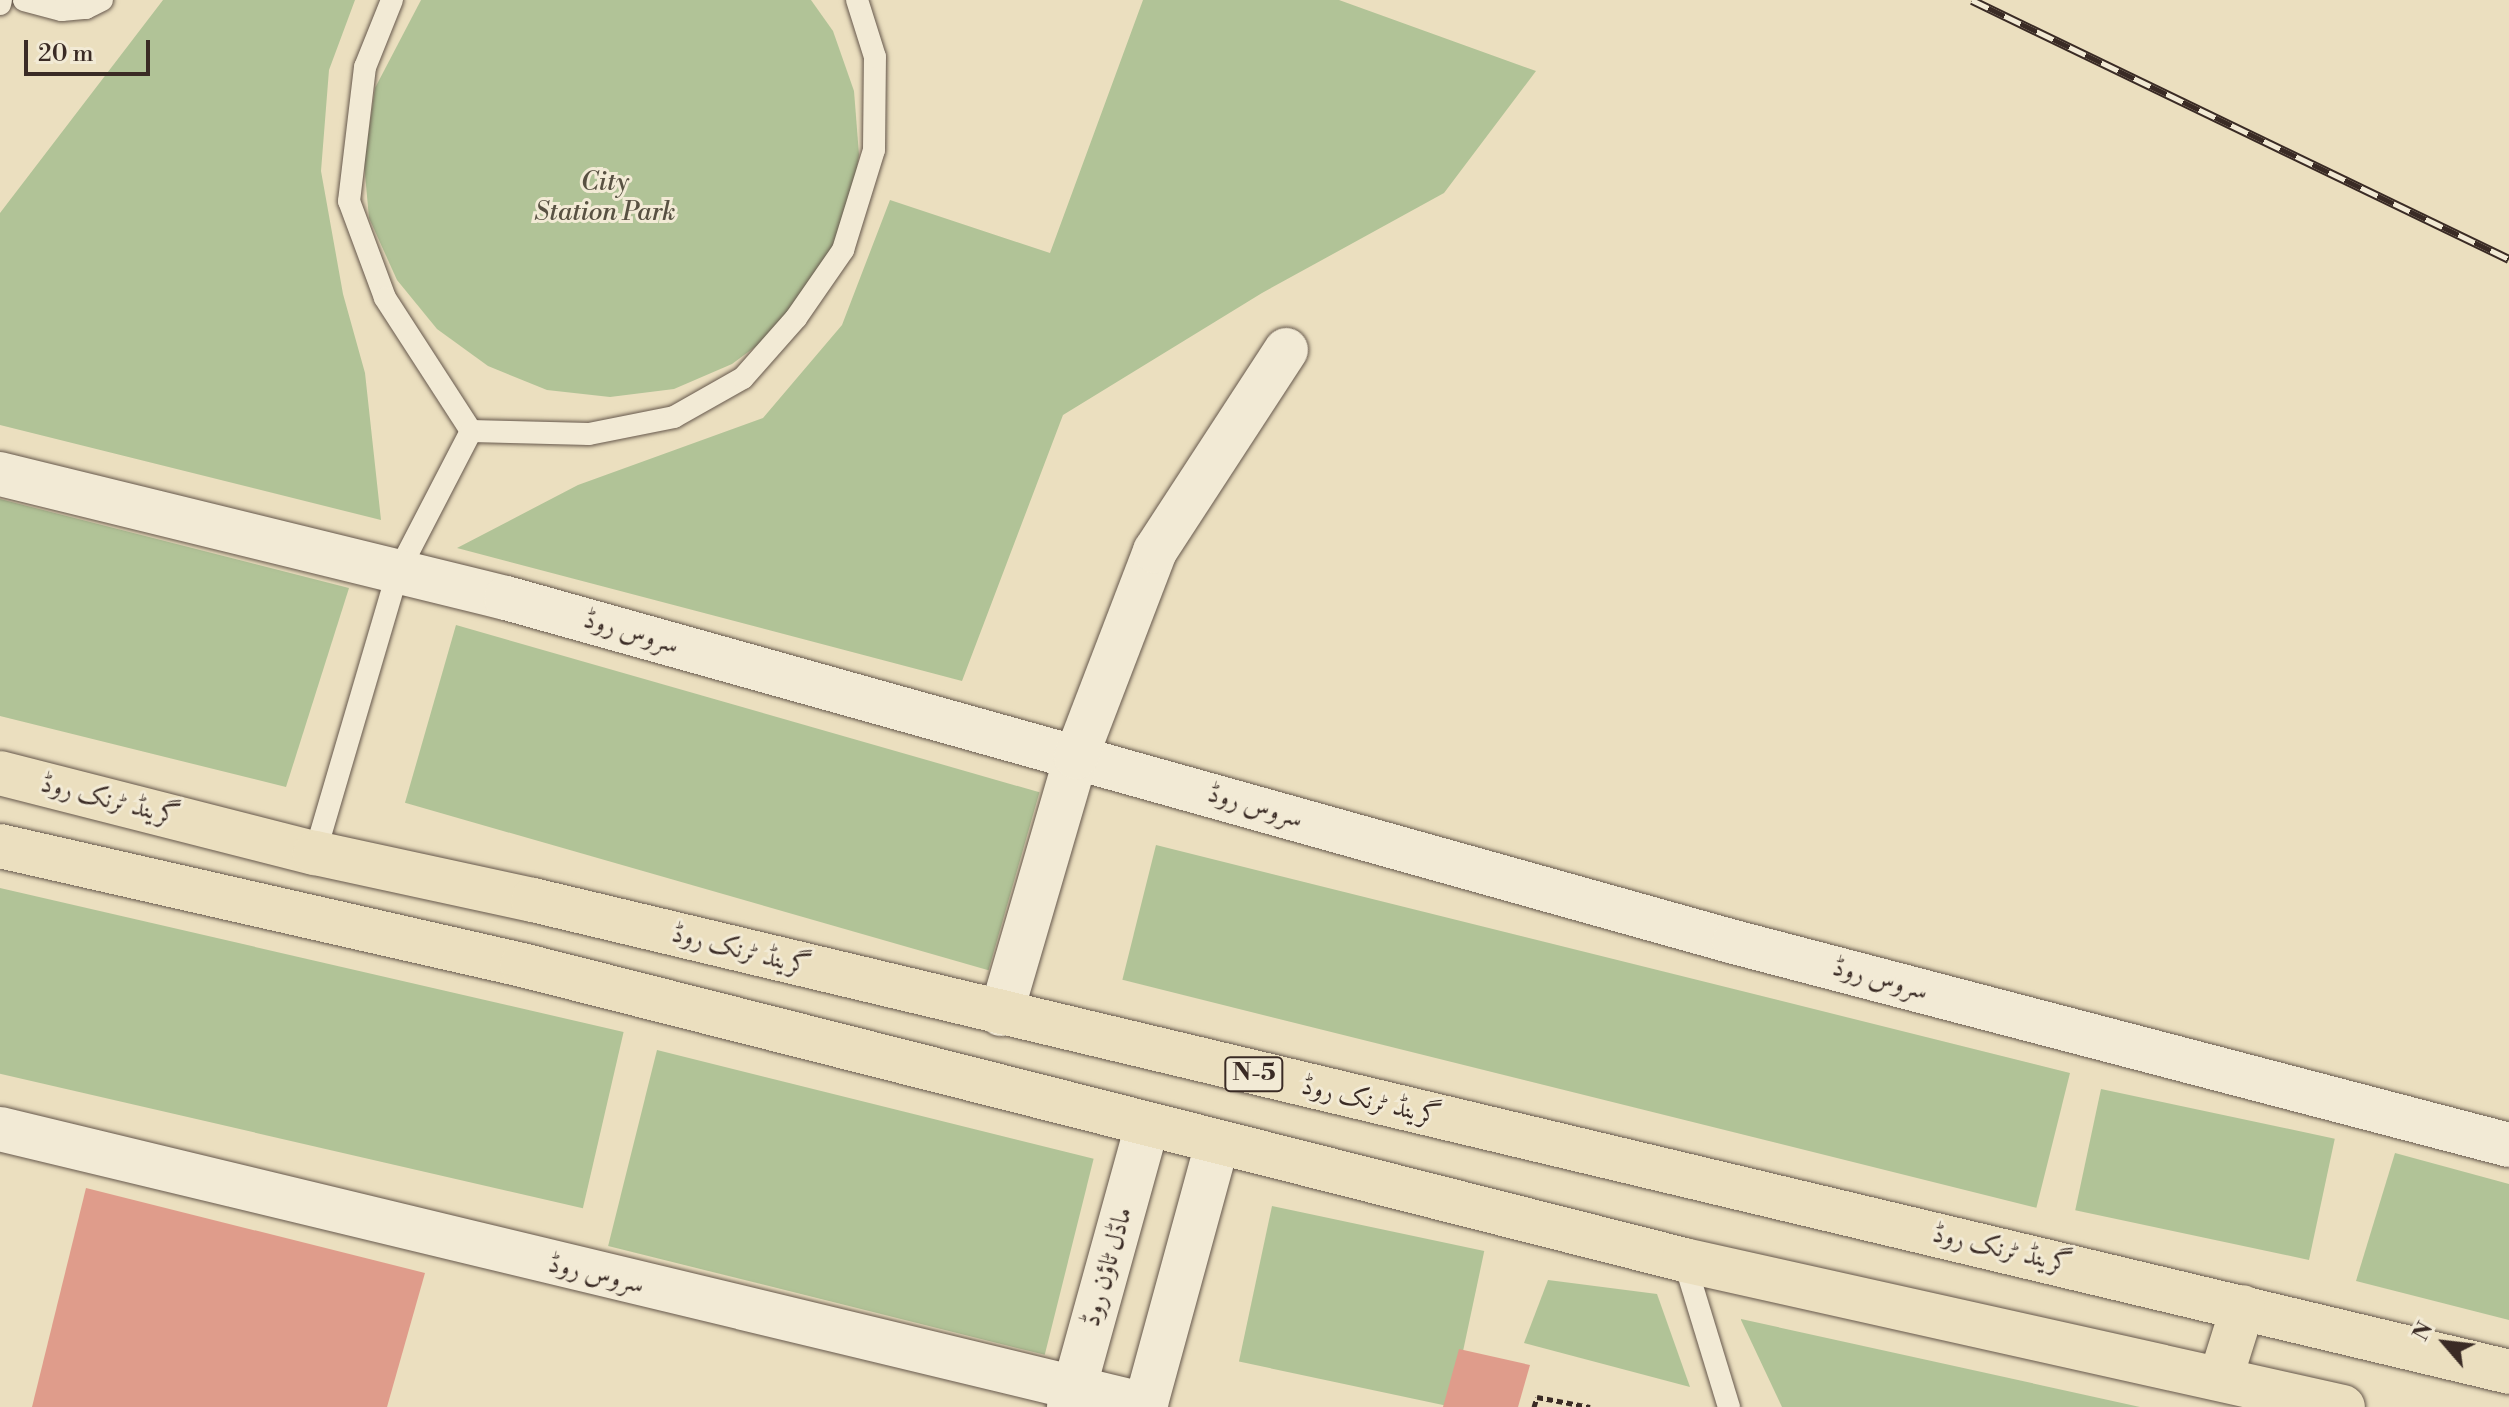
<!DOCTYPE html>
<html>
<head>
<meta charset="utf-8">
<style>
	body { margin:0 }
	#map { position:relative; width:2509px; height:1407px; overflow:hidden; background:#ebdfbf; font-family:"Libre Bodoni",Amiri,serif }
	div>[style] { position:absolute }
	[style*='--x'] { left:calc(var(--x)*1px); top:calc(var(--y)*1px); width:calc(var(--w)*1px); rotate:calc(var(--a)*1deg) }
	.green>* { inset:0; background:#b1c397; transform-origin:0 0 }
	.building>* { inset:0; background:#df9c8b }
	.path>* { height:5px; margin-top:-2.5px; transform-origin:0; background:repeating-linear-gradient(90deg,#3a2b25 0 6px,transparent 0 10px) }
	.roads { filter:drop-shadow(0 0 2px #66584c) drop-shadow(0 0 2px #66584c) }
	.lane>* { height:22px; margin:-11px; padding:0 11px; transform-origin:11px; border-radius:11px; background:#f2ead5 }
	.street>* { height:44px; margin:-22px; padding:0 22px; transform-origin:22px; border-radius:22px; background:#f2ead5 }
	.secondary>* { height:44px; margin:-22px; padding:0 22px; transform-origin:22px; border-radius:22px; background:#f2ead5 }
	.highway>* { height:44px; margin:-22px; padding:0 22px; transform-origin:22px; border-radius:22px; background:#ebdfbf }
	.rail>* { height:9px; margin-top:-4.5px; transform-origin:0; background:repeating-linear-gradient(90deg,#f2ead5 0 18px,#3a2b25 0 36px); box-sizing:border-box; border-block:2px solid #3a2b25 }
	span { translate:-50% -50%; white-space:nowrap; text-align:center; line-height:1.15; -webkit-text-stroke:6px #f2ead5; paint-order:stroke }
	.shield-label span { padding:2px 6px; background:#f2ead5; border:2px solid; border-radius:6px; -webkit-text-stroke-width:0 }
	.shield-label { font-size:24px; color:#3a2b25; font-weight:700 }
	.park-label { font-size:26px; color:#585142; font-style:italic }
	.street-label { font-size:26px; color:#3a2b25 }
	.north { position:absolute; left:2405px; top:1303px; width:80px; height:80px; -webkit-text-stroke:6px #f2ead5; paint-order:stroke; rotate:298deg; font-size:22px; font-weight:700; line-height:32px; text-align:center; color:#3a2b25 }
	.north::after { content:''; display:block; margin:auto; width:28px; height:36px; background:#3a2b25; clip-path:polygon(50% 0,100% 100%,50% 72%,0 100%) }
	.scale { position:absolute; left:24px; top:40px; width:126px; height:36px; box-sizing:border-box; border:4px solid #3a2b25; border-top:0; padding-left:10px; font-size:24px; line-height:28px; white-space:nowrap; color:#3a2b25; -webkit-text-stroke:6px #f2ead5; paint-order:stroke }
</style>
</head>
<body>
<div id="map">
	<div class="green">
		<div style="clip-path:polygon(163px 0,355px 0,329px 70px,321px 171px,343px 294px,365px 373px,381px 520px,0 425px,0 213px)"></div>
		<div style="clip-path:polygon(421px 0,811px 0,833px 31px,854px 91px,859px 155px,849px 217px,823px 276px,783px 326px,732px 364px,674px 389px,610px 397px,547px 390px,488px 366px,437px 329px,397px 280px,369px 218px,364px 163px,375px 88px)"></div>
		<div style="clip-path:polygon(1143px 0,1339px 0,1536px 71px,1444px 193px,1262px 293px,1063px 415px,962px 681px,457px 548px,578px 485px,763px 418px,842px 325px,890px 200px,1050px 253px)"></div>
		<div style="clip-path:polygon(0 499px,349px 588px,286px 787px,0 716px)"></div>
		<div style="left:456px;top:625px;width:607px;height:185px;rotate:16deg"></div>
		<div style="left:1156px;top:845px;width:942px;height:139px;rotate:14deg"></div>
		<div style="left:0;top:888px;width:640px;height:181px;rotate:13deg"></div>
		<div style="left:657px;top:1050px;width:450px;height:202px;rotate:14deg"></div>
		<div style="left:2101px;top:1089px;width:239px;height:124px;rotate:12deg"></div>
		<div style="clip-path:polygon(2395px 1153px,2509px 1184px,2509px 1320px,2356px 1281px)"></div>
		<div style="left:1272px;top:1206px;width:217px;height:159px;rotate:12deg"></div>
		<div style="clip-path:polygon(1548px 1280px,1657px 1294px,1690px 1387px,1524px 1343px)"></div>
		<div style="clip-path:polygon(1741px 1320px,1741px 1319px,2140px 1407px,1782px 1407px)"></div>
	</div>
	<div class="building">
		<div style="clip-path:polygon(86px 1188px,425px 1273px,387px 1407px,32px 1407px)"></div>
		<div style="clip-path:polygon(1459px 1349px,1530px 1365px,1518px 1407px,1443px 1407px)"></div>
	</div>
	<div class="path">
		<div style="--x:1534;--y:1407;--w:10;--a:-73"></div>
		<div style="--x:1537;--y:1397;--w:54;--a:10.7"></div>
	</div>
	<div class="roads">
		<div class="lane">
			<div style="--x:24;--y:0;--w:39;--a:15"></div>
			<div style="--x:62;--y:10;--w:24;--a:-5"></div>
			<div style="--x:86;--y:8;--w:18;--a:-27"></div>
			<div style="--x:392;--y:0;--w:72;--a:111.9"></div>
			<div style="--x:365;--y:67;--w:135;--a:96.8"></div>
			<div style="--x:349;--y:201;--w:103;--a:69.6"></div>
			<div style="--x:385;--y:298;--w:158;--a:57.1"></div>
			<div style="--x:0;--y:4;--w:4;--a:-76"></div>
			<div style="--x:471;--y:431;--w:118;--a:1.5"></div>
			<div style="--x:589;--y:434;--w:87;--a:-11.3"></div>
			<div style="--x:674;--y:417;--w:79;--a:-29.5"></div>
			<div style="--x:743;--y:378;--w:80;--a:-48.5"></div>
			<div style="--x:796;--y:318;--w:83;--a:-55.3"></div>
			<div style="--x:843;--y:250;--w:105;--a:-72.8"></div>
			<div style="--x:874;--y:150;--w:93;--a:-89.4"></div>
			<div style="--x:875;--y:57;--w:60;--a:-107.5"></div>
			<div style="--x:315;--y:853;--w:291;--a:-73.6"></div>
			<div style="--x:397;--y:574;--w:161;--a:-62.6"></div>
			<div style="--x:1684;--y:1260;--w:154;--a:73"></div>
		</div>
		<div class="street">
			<div style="--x:0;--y:474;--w:521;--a:13.77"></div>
			<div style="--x:506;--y:598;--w:1275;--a:15.65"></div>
			<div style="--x:1734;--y:942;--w:801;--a:14.68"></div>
			<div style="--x:1001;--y:1014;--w:268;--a:-73.7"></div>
			<div style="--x:1076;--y:757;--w:221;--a:-69"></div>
			<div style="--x:1155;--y:551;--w:240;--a:-56.9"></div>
			<div style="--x:0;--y:1129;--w:1179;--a:13.54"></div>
		</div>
		<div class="secondary">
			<div style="--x:1069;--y:1407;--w:292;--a:-74.5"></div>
			<div style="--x:1145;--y:1407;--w:274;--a:-74.7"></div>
		</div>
		<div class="highway">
			<div style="--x:0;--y:773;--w:325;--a:14.3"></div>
			<div style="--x:315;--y:853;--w:223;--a:12.2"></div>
			<div style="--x:533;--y:900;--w:2032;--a:13.43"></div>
			<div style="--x:0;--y:846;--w:535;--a:12.84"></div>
			<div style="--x:522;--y:965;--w:1199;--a:14.24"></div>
			<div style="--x:1684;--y:1260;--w:675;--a:12.57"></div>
			<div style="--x:2221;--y:1377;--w:73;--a:-72.6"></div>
		</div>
	</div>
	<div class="rail">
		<div style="--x:1972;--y:0;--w:596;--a:25.75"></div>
	</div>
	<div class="shield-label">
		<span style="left:1254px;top:1074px">N-5</span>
	</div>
	<div class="park-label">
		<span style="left:605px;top:198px">City<br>Station Park</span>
	</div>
	<div class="street-label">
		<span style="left:631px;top:633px;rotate:16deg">سروس روڈ</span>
		<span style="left:110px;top:801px;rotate:14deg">گرینڈ ٹرنک روڈ</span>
		<span style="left:1255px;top:807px;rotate:16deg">سروس روڈ</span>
		<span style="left:741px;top:951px;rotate:14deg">گرینڈ ٹرنک روڈ</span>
		<span style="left:1880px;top:980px;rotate:15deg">سروس روڈ</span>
		<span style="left:1371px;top:1102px;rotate:13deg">گرینڈ ٹرنک روڈ</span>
		<span style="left:2002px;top:1250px;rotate:13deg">گرینڈ ٹرنک روڈ</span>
		<span style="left:1108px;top:1267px;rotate:-74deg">ماڈل ٹاؤن روڈ</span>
		<span style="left:596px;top:1275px;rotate:13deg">سروس روڈ</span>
	</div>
	<div class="north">N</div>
	<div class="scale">20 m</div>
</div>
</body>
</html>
